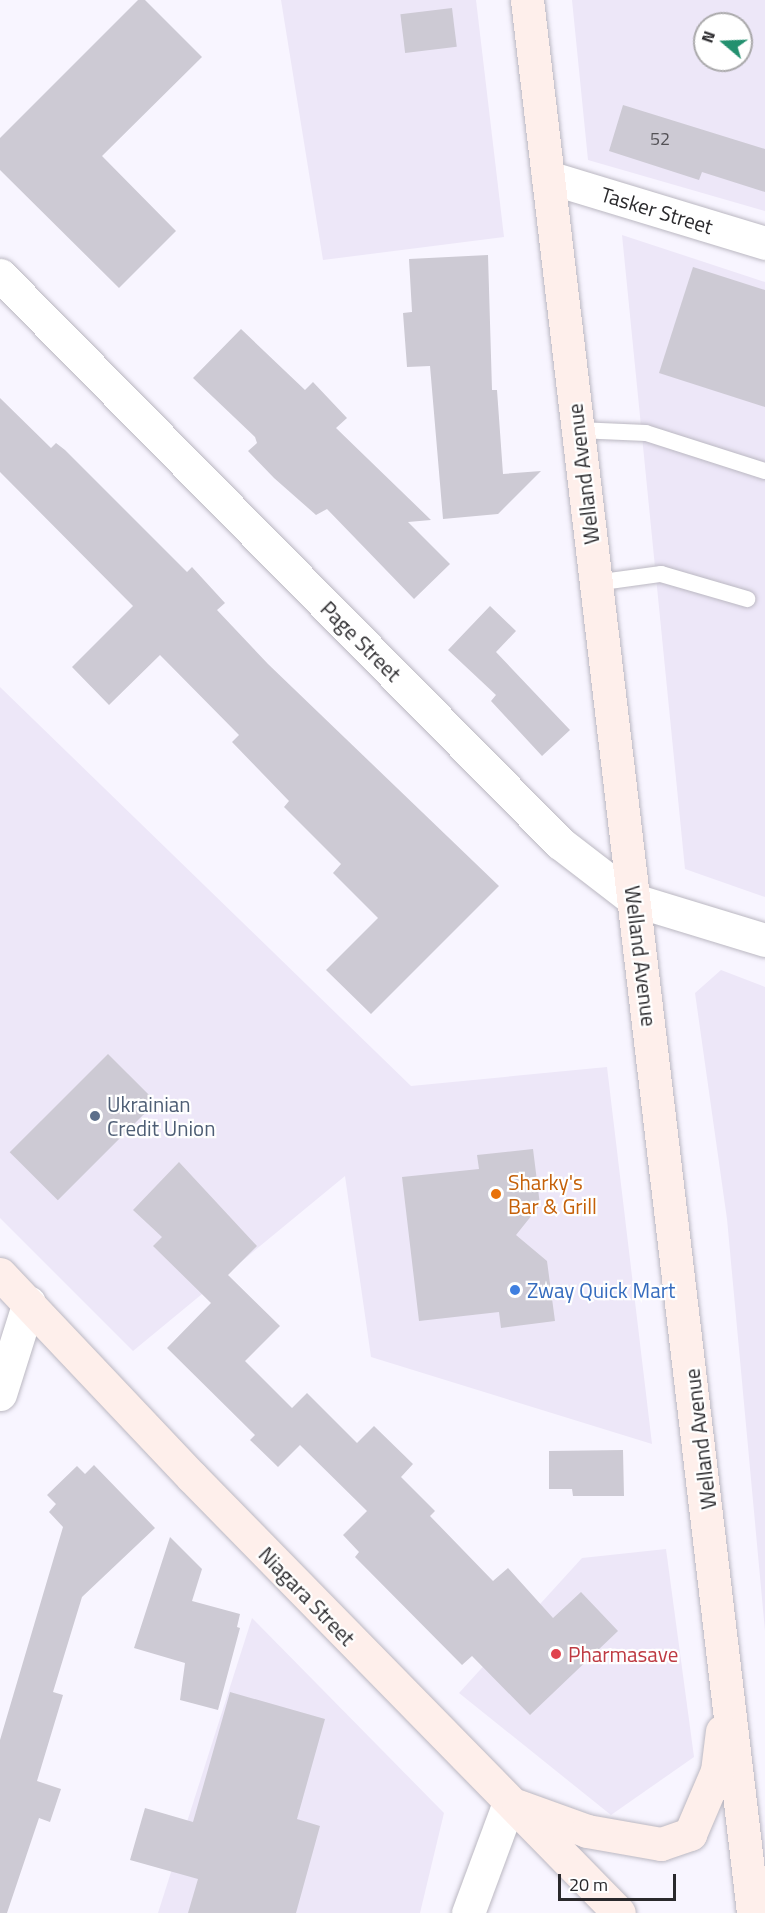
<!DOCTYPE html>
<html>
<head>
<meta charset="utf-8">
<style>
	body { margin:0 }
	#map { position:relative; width:765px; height:1913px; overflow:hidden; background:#f8f5ff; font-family:"Titillium Web",sans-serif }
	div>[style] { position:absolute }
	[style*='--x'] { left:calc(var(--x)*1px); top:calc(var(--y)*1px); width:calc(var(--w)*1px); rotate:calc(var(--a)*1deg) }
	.built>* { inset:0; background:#ede7f8 }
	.building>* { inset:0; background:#cdcad4; transform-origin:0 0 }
	.roads { filter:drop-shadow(0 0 2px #bbb8c2) drop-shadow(0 0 2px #bbb8c2) }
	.service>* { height:16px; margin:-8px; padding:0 8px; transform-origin:8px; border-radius:8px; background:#fff }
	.minor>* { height:33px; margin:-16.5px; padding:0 16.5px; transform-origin:16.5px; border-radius:16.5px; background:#fff }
	.secondary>* { height:33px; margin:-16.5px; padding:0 16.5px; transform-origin:16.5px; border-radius:16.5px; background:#feefeb }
	.dots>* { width:16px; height:16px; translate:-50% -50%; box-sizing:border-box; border:3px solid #fff; border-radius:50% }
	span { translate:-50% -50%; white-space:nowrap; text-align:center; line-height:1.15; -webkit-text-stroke:4.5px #fff; paint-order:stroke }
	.number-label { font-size:18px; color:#535156 }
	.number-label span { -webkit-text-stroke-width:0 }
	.street-label { font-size:21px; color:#2a292c }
	.service-label { font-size:21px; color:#4e5e75 }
	.left { translate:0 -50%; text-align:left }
	.food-label { font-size:21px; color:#c56008 }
	.shop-label { font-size:21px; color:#366cbe }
	.health-label { font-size:21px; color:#be3a42 }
	.north { position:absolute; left:693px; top:12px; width:60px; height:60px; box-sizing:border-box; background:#fff; border:2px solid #aaa9ab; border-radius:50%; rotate:289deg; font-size:16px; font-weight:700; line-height:24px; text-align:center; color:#2a292c }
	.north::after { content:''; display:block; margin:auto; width:21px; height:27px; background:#23906f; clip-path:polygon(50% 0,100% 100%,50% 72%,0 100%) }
	.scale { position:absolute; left:558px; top:1874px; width:118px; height:27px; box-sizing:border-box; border:3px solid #2a292c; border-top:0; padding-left:8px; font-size:18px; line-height:21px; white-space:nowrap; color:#2a292c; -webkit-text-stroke:4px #fff; paint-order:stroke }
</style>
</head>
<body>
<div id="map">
	<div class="built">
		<div style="clip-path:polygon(281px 0,476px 0,504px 237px,323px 260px)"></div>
		<div style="clip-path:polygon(evenodd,572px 0,765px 0,765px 211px,588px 160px,572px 0,705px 24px,741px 24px,741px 60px,705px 60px,705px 24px)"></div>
		<div style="clip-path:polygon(622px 235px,765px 282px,765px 897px,685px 869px)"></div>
		<div style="clip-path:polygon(0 687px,411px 1086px,607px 1067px,652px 1444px,371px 1357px,345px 1176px,133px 1351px,0 1218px)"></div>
		<div style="clip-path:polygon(721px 970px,765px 987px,765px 1631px,727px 1219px,695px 993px)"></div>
		<div style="clip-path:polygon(666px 1549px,694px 1757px,611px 1815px,459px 1693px,582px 1558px)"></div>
		<div style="clip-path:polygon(252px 1618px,444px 1813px,420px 1913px,158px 1913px)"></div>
	</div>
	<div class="building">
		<div style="clip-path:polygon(138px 0,145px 0,202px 57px,102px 156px,176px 231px,119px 288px,0 170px,0 138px)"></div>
		<div style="left:452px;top:8px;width:39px;height:52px;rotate:83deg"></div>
		<div style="clip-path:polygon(623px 105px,765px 149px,765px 192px,702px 172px,699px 180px,609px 151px)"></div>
		<div style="clip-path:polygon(488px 255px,492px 390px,497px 390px,503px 474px,541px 471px,498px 514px,443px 519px,430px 366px,407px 367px,403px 313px,412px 312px,409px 259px)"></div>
		<div style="clip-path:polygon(693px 267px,765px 290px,765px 407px,659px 373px)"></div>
		<div style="clip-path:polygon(241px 329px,305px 390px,313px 382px,347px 418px,336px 428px,431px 520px,408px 522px,450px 564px,414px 599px,327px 509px,316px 515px,274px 478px,248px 451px,257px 443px,255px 437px,193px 378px)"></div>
		<div style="clip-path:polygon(0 398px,51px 448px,56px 443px,65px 450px,187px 572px,192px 567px,225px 603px,217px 610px,268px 664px,499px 886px,371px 1014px,326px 970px,378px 918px,333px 873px,341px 864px,284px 807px,289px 801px,232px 742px,239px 735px,160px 655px,109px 705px,72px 667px,133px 606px,0 472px)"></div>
		<div style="clip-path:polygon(490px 606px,516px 631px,496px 652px,570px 730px,542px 756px,491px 701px,496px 695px,448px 650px)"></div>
		<div style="left:108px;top:1054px;width:68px;height:139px;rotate:45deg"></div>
		<div style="clip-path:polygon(533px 1149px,540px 1205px,516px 1235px,547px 1261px,555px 1321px,501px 1328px,499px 1312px,419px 1321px,402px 1177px,479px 1169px,477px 1155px)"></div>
		<div style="clip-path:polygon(179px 1162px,257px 1246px,228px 1275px,280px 1326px,245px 1361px,292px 1408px,307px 1393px,357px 1443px,374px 1426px,413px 1464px,401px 1477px,435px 1511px,430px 1516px,493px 1581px,508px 1568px,553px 1618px,581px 1592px,618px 1631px,530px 1715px,472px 1656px,462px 1665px,355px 1557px,359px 1552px,343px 1535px,367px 1511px,300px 1445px,278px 1467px,250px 1440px,255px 1435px,167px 1348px,211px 1303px,153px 1246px,162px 1237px,133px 1210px)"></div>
		<div style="clip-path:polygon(623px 1450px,624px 1496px,573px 1496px,572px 1489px,549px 1489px,549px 1451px)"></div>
		<div style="clip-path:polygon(94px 1465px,155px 1528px,82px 1597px,53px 1692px,63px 1695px,37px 1781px,61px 1789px,50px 1822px,39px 1818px,7px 1913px,0 1913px,0 1740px,63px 1527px,49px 1512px,56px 1504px,47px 1495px,77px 1466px,85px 1474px)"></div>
		<div style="clip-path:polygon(170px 1537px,202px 1569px,192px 1601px,240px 1614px,237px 1627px,240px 1628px,218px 1710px,180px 1700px,185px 1663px,134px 1648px)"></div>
		<div style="clip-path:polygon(230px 1692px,325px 1719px,297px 1819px,320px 1826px,296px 1913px,188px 1913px,198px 1879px,130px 1860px,145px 1808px,193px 1822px)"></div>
	</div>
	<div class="roads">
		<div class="service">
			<div style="--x:578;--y:430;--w:68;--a:2.5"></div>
			<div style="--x:646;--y:433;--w:125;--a:17.7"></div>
			<div style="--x:595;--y:583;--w:67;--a:-7.8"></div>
			<div style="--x:661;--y:574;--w:90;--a:16.2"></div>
		</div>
		<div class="minor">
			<div style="--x:548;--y:177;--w:227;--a:16.9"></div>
			<div style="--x:0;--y:275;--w:798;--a:45.41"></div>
			<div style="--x:560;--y:843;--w:93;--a:37.6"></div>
			<div style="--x:634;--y:900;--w:137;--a:17"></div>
			<div style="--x:0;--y:1394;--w:96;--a:-72.5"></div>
			<div style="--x:468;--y:1913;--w:117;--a:-69.6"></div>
		</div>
		<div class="secondary">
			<div style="--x:527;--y:0;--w:1926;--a:83.26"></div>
			<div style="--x:0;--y:1274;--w:279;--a:46.6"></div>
			<div style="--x:192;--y:1477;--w:610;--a:45.6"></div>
			<div style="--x:518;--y:1806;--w:73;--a:19.9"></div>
			<div style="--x:587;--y:1831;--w:75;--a:10"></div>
			<div style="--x:661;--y:1844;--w:31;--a:-19"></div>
			<div style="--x:690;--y:1834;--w:69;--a:-66.8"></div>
			<div style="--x:717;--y:1771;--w:40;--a:-82.9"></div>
		</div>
	</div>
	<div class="dots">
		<div style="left:95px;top:1116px;background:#5c6f8a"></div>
		<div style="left:496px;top:1194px;background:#e8710a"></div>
		<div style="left:515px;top:1290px;background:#3f7fe0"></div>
		<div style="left:556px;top:1654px;background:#e0444e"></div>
	</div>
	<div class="number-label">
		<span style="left:660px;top:139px">52</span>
	</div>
	<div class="street-label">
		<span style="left:657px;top:210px;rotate:17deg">Tasker Street</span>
		<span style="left:583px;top:474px;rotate:-97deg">Welland Avenue</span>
		<span style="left:361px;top:641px;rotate:45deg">Page Street</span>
		<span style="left:641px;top:956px;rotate:83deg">Welland Avenue</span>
		<span style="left:700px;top:1439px;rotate:-97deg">Welland Avenue</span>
		<span style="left:307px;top:1596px;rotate:46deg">Niagara Street</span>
	</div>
	<div class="service-label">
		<span class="left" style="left:107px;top:1116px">Ukrainian<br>Credit Union</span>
	</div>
	<div class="food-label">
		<span class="left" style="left:508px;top:1194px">Sharky's<br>Bar &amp; Grill</span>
	</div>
	<div class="shop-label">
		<span class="left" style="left:527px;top:1290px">Zway Quick Mart</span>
	</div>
	<div class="health-label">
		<span class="left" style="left:568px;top:1654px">Pharmasave</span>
	</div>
	<div class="north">N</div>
	<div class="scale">20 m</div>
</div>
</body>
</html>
